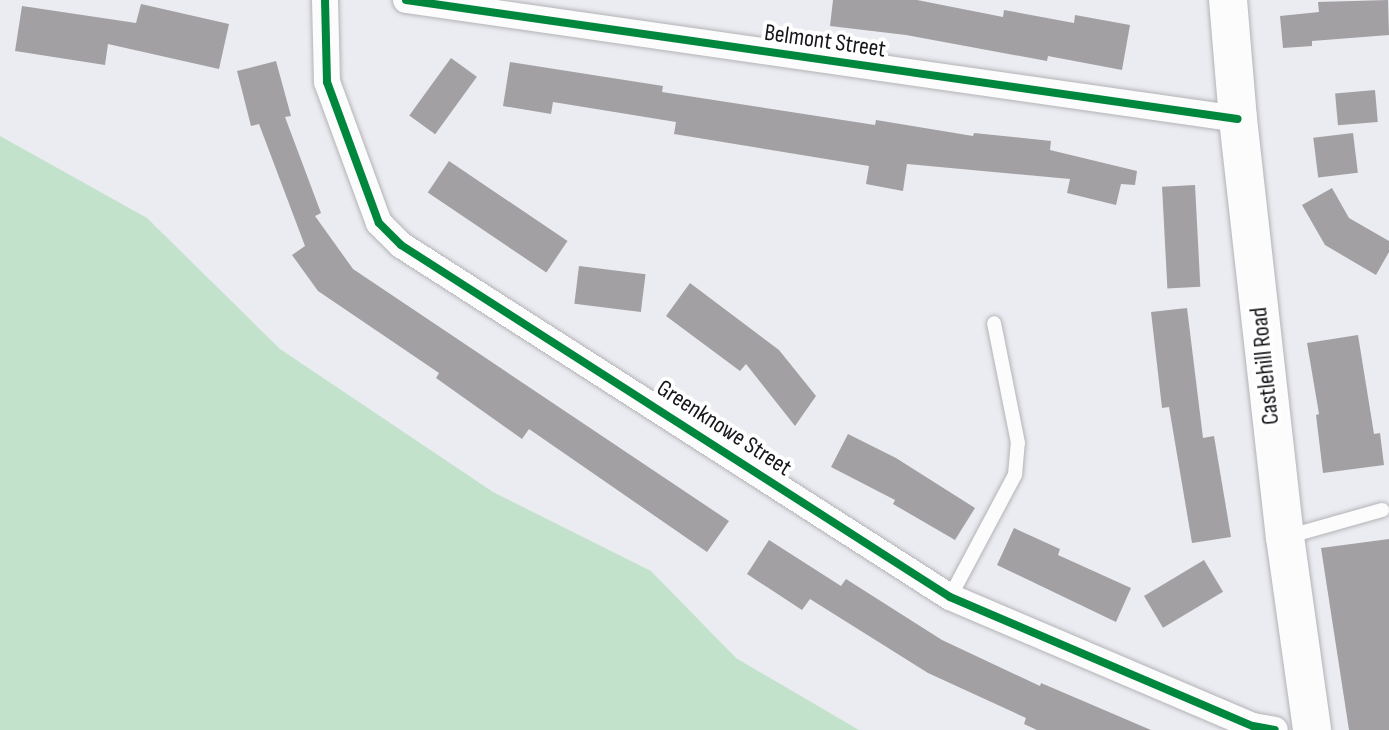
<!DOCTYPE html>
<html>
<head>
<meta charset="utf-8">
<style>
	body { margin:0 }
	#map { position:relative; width:1389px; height:730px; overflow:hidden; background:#ebecf1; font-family:"Sofia Sans Condensed",sans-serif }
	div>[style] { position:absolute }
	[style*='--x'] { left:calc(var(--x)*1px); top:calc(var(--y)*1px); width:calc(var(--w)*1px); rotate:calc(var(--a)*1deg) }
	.green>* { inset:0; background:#c3e2cc }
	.building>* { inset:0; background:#a2a0a2; transform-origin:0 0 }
	.roads { filter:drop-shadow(0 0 2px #b3b3b7) drop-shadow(0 0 2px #b3b3b7) }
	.service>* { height:14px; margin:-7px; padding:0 7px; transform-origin:7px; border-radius:7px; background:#fcfcfd }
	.minor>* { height:26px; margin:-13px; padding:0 13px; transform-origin:13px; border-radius:13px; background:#fcfcfd }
	.secondary>* { height:38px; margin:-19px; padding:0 19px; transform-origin:19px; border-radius:19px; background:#fcfcfd }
	.cycleway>* { height:8px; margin:-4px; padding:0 4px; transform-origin:4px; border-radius:4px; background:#00873e }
	span { translate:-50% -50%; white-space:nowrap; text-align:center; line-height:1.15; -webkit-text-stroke:8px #fff; paint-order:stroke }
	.street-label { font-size:24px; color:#141519 }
</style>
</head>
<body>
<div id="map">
	<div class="green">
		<div style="clip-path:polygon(0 136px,147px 218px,280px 349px,493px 492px,651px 571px,736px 658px,859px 730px,0 730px)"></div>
	</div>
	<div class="building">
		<div style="clip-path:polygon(833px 0,917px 0,1003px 17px,1004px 10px,1074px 23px,1075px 15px,1130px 25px,1122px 70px,1048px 56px,1047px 61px,906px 35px,830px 26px)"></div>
		<div style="clip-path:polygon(1388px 0,1389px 35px,1312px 41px,1312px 46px,1283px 48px,1280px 16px,1319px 12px,1318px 2px)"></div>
		<div style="clip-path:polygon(141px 4px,229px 24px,219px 69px,108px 44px,105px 65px,15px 51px,22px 6px,136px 23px)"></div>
		<div style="left:451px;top:58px;width:32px;height:71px;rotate:36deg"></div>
		<div style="clip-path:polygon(276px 61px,291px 116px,285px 117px,321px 213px,315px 216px,353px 269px,729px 521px,707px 552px,529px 429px,522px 439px,436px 378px,439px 373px,318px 291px,292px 255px,305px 246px,259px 124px,251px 126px,237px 71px)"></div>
		<div style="clip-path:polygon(510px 62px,663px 86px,662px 92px,875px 125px,876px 120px,973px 136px,974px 133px,1051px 141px,1050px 150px,1137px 171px,1135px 185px,1121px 184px,1116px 205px,1067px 193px,1070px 179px,907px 164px,903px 191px,866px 184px,869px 166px,674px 134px,676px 122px,553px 102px,551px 114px,503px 106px)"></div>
		<div style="left:1375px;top:90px;width:32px;height:40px;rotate:85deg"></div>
		<div style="left:1353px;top:133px;width:40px;height:40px;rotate:83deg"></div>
		<div style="left:449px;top:161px;width:143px;height:38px;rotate:34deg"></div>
		<div style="left:1195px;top:185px;width:102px;height:33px;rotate:87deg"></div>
		<div style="clip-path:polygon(1332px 188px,1349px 218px,1389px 241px,1389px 252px,1376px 275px,1325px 245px,1302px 205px)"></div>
		<div style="left:579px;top:266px;width:67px;height:38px;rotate:7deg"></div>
		<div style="clip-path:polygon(690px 283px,779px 350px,816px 396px,795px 426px,746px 364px,740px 371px,666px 316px)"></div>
		<div style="clip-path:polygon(1187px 308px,1203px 438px,1214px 436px,1231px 537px,1192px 543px,1169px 407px,1162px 408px,1151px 312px)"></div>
		<div style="clip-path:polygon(1358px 335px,1374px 434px,1380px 433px,1384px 465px,1323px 473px,1316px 415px,1319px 414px,1307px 343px)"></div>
		<div style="clip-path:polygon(848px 434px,896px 458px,975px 508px,955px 540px,893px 504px,895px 500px,831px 467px)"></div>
		<div style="clip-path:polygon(1014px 528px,1060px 549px,1058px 555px,1131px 588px,1116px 622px,997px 565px)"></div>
		<div style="clip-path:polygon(1389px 539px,1389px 730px,1349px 730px,1321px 548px)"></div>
		<div style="clip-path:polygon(769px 540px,841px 586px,846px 579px,942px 640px,1040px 686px,1041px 683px,1151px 730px,1037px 730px,1024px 724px,1026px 718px,928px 673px,810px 599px,802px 610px,747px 574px)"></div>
		<div style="left:1204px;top:560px;width:37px;height:70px;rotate:59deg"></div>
	</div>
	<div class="roads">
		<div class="service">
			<div style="--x:1286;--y:537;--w:100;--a:-15.7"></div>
			<div style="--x:950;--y:597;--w:138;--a:-62"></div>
			<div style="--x:1015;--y:475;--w:32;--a:-85"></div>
			<div style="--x:1018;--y:443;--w:122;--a:-101.3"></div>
		</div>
		<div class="minor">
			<div style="--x:325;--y:0;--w:82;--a:88.6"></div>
			<div style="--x:327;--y:82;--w:150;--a:69.8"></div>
			<div style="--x:379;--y:223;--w:31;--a:45"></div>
			<div style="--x:401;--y:245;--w:652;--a:32.67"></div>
			<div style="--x:950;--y:597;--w:329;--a:23.1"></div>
			<div style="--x:1253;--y:726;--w:22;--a:10"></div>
			<div style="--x:406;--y:0;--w:840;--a:8.14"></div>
		</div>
		<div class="secondary">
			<div style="--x:1228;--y:0;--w:119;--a:85.2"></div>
			<div style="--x:1238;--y:119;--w:421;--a:83.6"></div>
			<div style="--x:1285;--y:537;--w:195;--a:82"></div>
		</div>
	</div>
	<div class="cycleway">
		<div style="--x:325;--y:0;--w:82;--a:88.6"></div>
		<div style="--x:327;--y:82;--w:150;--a:69.8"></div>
		<div style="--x:379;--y:223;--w:31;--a:45"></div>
		<div style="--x:401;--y:245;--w:652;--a:32.67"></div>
		<div style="--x:950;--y:597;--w:329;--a:23.1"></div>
		<div style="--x:1253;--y:726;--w:22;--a:10"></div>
		<div style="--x:406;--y:0;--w:840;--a:8.14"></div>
	</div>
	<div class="street-label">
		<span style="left:825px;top:41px;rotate:8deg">Belmont Street</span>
		<span style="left:1265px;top:366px;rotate:-96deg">Castlehill Road</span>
		<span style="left:724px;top:428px;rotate:33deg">Greenknowe Street</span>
	</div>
</div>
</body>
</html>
